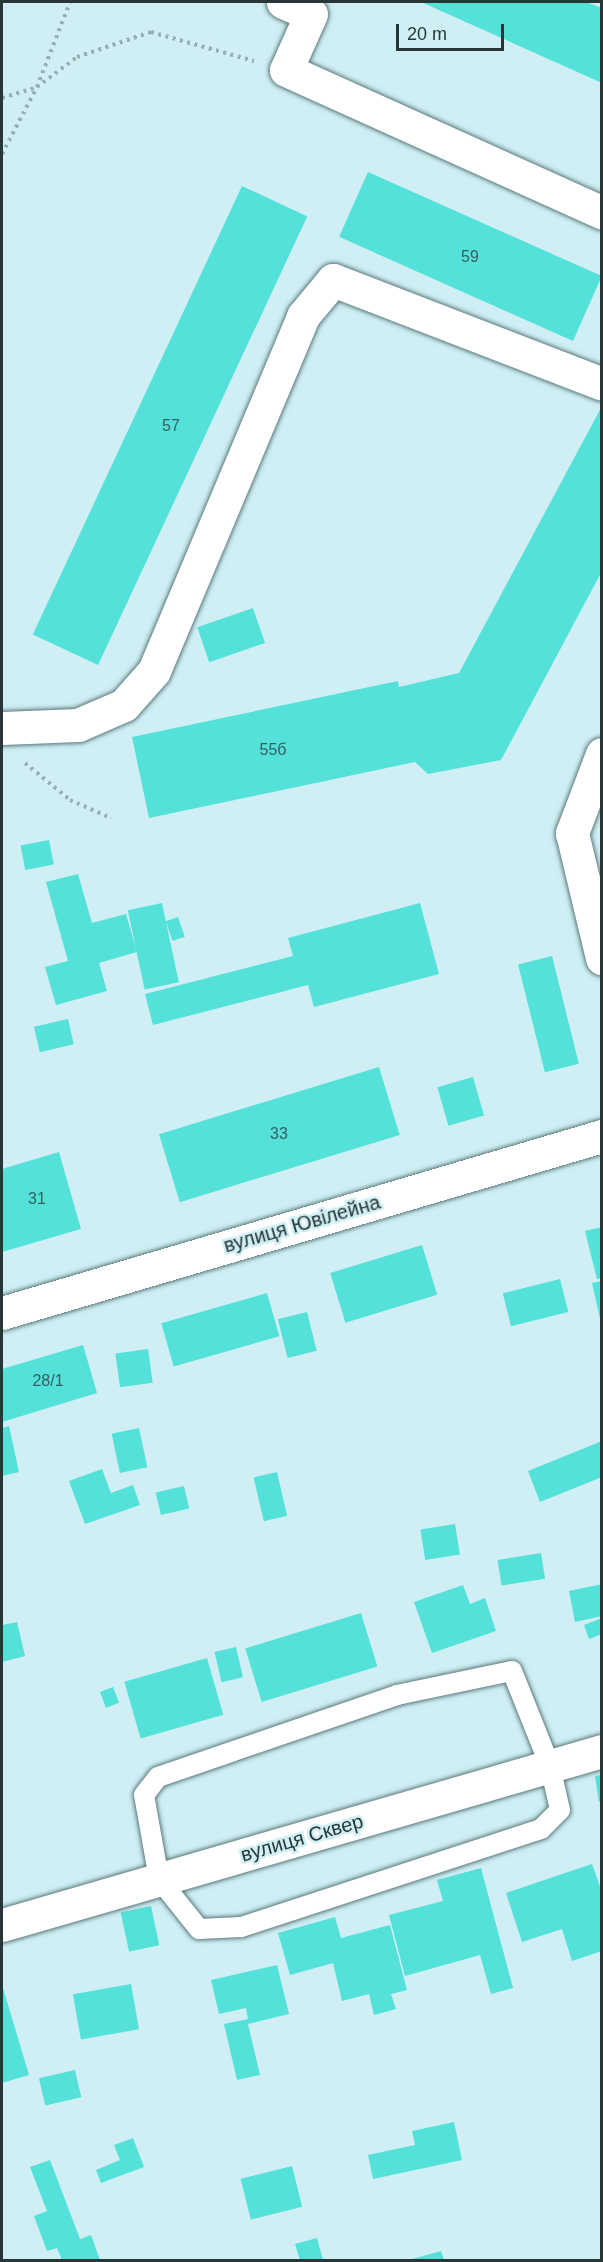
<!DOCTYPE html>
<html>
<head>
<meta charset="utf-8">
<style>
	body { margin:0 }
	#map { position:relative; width:603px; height:2262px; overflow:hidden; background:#cfeff4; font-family:Arial,sans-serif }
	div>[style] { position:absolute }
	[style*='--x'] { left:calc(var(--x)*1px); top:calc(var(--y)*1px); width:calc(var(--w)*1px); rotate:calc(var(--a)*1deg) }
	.building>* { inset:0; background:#53e1d9; transform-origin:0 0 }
	.path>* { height:4px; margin-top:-2px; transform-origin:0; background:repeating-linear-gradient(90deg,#95afb2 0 3px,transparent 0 7.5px) }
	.roads { filter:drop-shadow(0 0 2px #5b797d) drop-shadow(0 0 2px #5b797d) }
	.lane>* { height:20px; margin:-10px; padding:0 10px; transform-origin:10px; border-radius:10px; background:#fff }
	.street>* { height:33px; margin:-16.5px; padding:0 16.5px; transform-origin:16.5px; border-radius:16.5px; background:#fff }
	span { translate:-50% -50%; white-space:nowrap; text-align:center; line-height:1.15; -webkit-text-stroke:5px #cfeff4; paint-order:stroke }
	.number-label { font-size:16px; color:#346160 }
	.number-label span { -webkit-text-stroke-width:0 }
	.street-label { font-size:20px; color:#293637 }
	.frame { position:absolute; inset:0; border:3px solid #293637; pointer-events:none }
	.scale { position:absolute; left:396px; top:24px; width:108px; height:27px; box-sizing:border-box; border:3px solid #293637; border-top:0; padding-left:8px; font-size:18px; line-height:21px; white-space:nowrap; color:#293637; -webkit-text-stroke:4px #cfeff4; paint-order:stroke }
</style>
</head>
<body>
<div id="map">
	<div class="building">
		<div style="clip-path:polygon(421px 2px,586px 2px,602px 8px,602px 83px)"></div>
		<div style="left:368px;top:172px;width:256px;height:71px;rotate:24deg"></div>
		<div style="left:242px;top:186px;width:72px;height:495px;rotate:25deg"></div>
		<div style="clip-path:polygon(602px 406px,602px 571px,501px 760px,428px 774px,415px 762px,149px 818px,132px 737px,398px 681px,399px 687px,459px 673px)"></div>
		<div style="left:253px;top:608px;width:37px;height:59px;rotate:71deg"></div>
		<div style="left:49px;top:840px;width:25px;height:29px;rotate:79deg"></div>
		<div style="clip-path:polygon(78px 874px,92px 923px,126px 914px,137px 952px,99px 963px,107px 991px,56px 1005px,45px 967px,68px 961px,46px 882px)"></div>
		<div style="left:162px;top:903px;width:81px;height:35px;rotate:78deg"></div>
		<div style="clip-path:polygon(420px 903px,439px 974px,314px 1007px,308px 985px,153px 1025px,145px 994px,293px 956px,288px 938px)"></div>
		<div style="left:178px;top:917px;width:21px;height:13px;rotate:71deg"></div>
		<div style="left:552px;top:956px;width:111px;height:35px;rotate:76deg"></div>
		<div style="left:68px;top:1019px;width:26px;height:35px;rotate:77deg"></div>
		<div style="left:379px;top:1067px;width:71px;height:230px;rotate:73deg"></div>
		<div style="left:473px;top:1077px;width:40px;height:37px;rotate:74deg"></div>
		<div style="clip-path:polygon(59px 1152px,81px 1229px,2px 1252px,2px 1169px)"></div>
		<div style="clip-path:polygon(602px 1227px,602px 1278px,597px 1279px,585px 1231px)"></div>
		<div style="left:422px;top:1245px;width:52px;height:96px;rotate:73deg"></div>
		<div style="left:560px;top:1279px;width:34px;height:59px;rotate:76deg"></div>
		<div style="clip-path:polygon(602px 1281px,602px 1322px,601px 1323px,592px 1283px)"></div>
		<div style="left:267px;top:1293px;width:45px;height:110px;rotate:74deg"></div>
		<div style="left:307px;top:1312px;width:40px;height:30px;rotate:76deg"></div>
		<div style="clip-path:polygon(83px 1345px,97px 1393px,2px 1422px,2px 1369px)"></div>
		<div style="left:148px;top:1349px;width:34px;height:33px;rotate:82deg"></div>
		<div style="clip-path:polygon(9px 1426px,19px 1472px,2px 1476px,2px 1428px)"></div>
		<div style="left:139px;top:1428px;width:40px;height:28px;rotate:78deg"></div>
		<div style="clip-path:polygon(602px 1441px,602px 1477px,540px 1502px,528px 1471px)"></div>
		<div style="clip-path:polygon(102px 1469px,111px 1493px,133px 1485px,140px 1505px,85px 1524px,69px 1481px)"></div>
		<div style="left:277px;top:1472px;width:45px;height:24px;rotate:77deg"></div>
		<div style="left:184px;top:1486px;width:23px;height:29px;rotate:77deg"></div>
		<div style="left:455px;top:1524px;width:31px;height:35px;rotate:81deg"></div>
		<div style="left:541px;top:1553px;width:26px;height:44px;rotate:81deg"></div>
		<div style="clip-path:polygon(602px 1584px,602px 1616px,575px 1622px,569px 1591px)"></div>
		<div style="clip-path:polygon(463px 1585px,470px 1604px,485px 1598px,496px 1631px,432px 1653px,414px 1602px)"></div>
		<div style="left:361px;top:1613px;width:56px;height:121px;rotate:73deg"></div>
		<div style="clip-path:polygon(602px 1618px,602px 1634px,589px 1639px,584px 1625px)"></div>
		<div style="clip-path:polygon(17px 1622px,25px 1656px,2px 1662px,2px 1625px)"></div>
		<div style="left:236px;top:1647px;width:31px;height:22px;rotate:77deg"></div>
		<div style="left:207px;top:1658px;width:59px;height:86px;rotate:74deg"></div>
		<div style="left:113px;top:1687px;width:17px;height:14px;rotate:69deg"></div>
		<div style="clip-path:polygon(602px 1775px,602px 1801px,599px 1802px,595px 1776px)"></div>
		<div style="clip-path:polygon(592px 1864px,602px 1892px,602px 1951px,572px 1961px,562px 1929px,522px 1942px,506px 1893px)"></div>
		<div style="clip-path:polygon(481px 1868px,513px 1988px,491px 1994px,480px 1955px,405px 1976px,389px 1915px,443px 1901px,437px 1880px)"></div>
		<div style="left:151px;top:1906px;width:40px;height:31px;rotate:78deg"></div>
		<div style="clip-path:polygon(335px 1917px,341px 1938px,390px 1925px,407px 1990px,391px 1994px,396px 2009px,374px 2015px,369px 1994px,342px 2001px,333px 1963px,290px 1975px,278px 1933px)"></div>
		<div style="clip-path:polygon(277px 1965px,289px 2014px,248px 2024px,260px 2075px,237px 2080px,224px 2024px,248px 2019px,246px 2008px,219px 2014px,211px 1980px)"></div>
		<div style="left:131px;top:1984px;width:46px;height:59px;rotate:80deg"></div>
		<div style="clip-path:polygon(3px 1988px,29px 2075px,2px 2083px,2px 1989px)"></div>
		<div style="left:75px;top:2070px;width:28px;height:37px;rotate:77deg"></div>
		<div style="clip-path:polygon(454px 2122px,462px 2160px,373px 2179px,368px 2155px,415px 2145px,412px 2131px)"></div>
		<div style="clip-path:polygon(133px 2138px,144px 2167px,101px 2183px,96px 2170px,120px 2160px,114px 2145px)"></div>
		<div style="clip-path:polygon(50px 2160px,80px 2239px,91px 2235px,100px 2260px,62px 2260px,57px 2248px,47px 2251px,34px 2216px,47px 2211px,30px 2167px)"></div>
		<div style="left:292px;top:2166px;width:42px;height:53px;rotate:76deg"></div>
		<div style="clip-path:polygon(317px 2238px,323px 2260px,300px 2260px,295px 2244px)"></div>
		<div style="clip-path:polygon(441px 2251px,444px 2260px,409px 2260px)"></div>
	</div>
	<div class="path">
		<div style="--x:2;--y:98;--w:37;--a:-17"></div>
		<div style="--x:37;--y:87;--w:50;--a:-36.9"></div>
		<div style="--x:77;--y:57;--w:78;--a:-18.7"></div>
		<div style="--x:151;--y:32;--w:107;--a:15.7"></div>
		<div style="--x:2;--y:154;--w:76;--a:-62.4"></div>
		<div style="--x:37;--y:87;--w:91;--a:-68.8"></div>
		<div style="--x:25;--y:763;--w:58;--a:39.4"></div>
		<div style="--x:70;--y:800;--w:45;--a:23.7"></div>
	</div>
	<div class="roads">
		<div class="lane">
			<div style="--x:512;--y:1671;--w:102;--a:68.2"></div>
			<div style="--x:550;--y:1766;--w:45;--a:77.2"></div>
			<div style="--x:560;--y:1810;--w:27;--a:135"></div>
			<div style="--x:541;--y:1829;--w:316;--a:161.9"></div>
			<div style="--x:241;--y:1927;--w:42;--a:177.3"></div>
			<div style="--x:199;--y:1929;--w:64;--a:-128.7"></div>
			<div style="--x:159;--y:1879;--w:85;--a:-100.1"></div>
			<div style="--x:144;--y:1795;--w:23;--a:-52"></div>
			<div style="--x:158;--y:1777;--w:253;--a:-18.9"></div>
			<div style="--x:397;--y:1695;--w:117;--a:-11.8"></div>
		</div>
		<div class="street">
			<div style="--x:283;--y:2;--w:30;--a:23"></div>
			<div style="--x:311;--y:14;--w:61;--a:114.1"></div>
			<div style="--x:286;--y:70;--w:347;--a:24.3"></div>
			<div style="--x:2;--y:728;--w:76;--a:-2.3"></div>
			<div style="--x:78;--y:725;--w:50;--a:-23.5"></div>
			<div style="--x:124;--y:705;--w:45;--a:-48.6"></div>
			<div style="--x:154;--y:671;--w:385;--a:-67.2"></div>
			<div style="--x:303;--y:316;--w:47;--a:-50.2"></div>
			<div style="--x:333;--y:280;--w:288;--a:21.1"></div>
			<div style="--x:602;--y:754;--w:85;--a:110.8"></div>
			<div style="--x:572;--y:833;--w:129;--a:76.5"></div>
			<div style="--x:2;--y:1313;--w:626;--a:-16.44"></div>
			<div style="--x:2;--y:1925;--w:625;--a:-16.17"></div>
		</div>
	</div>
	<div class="number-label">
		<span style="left:470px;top:257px">59</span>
		<span style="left:171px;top:426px">57</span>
		<span style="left:273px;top:750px">55б</span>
		<span style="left:279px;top:1134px">33</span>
		<span style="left:37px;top:1199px">31</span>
		<span style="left:48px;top:1381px">28/1</span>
	</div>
	<div class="street-label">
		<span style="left:302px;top:1224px;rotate:-16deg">вулиця Ювілейна</span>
		<span style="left:302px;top:1838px;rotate:-16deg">вулиця Сквер</span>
	</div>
	<div class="frame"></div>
	<div class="scale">20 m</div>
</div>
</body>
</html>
